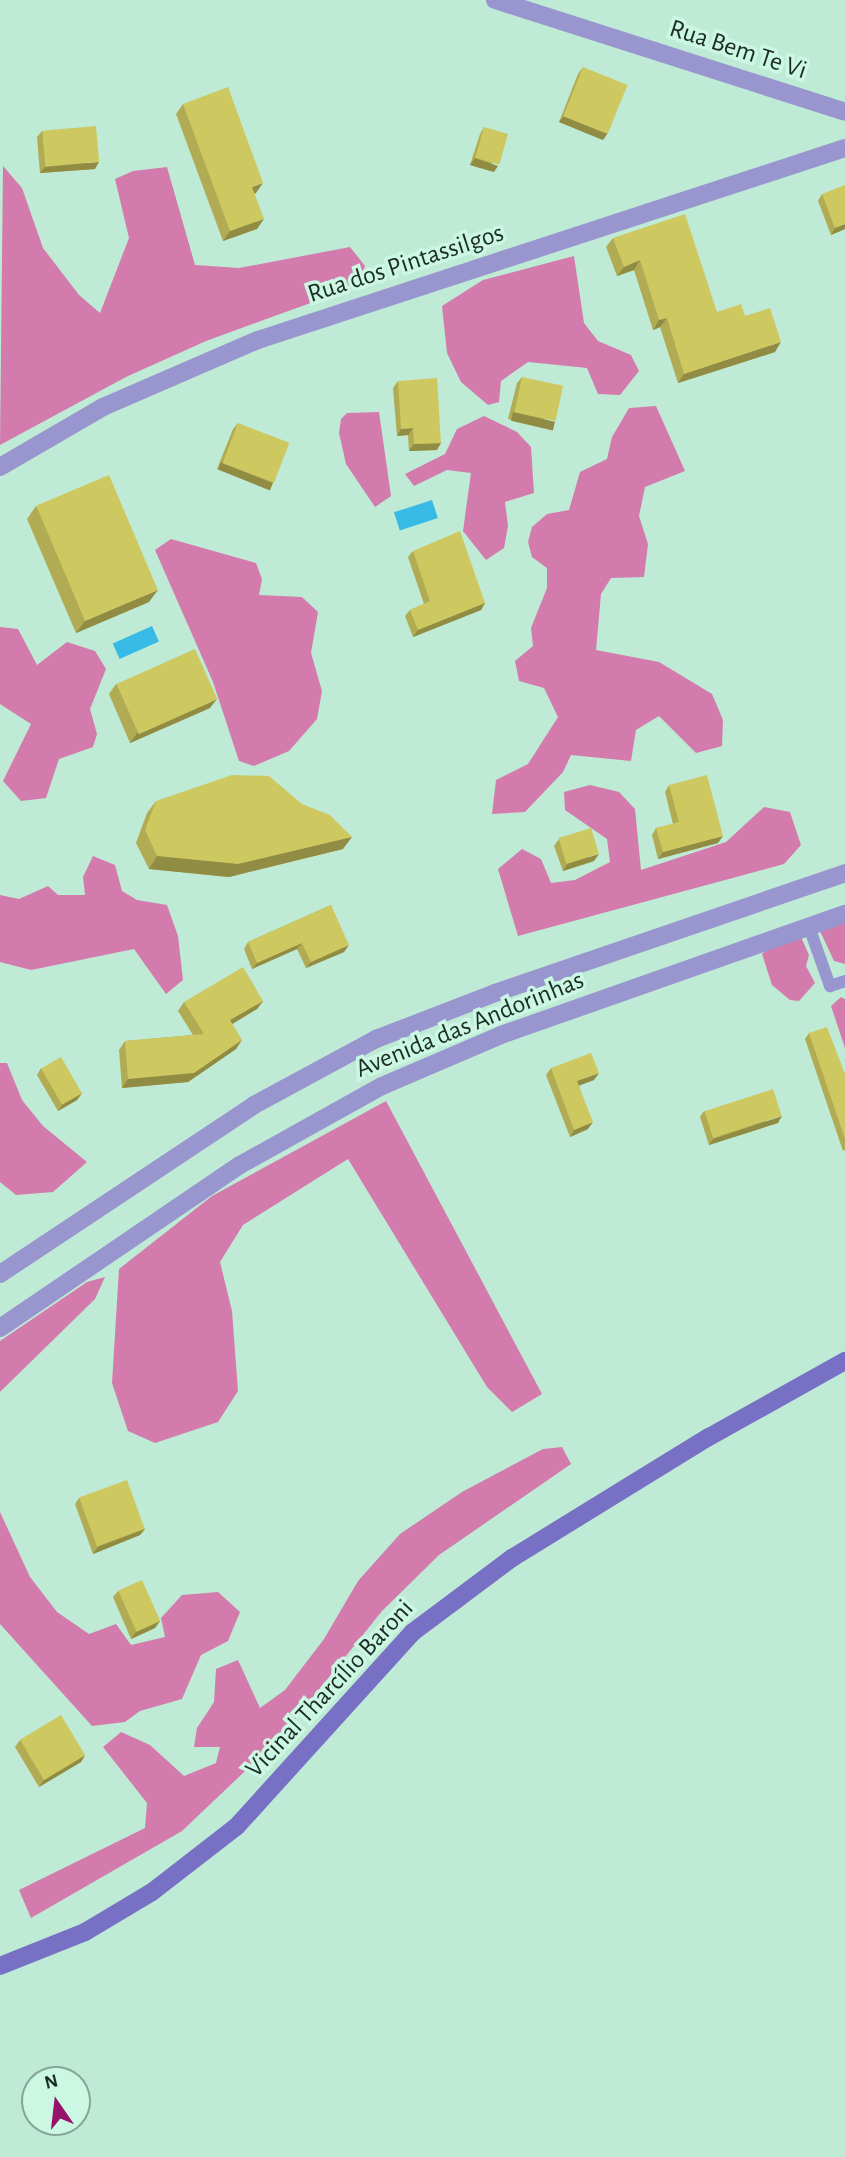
<!DOCTYPE html>
<html>
<head>
<meta charset="utf-8">
<style>
	body { margin:0 }
	#map { position:relative; width:845px; height:2157px; overflow:hidden; background:#beead6; font-family:"Alegreya Sans",sans-serif }
	div>[style] { position:absolute }
	[style*='--x'] { left:calc(var(--x)*1px); top:calc(var(--y)*1px); width:calc(var(--w)*1px); rotate:calc(var(--a)*1deg) }
	.forest>* { inset:0; background:#d47bad }
	.water>* { inset:0; background:#38bae7; transform-origin:0 0 }
	.service>* { height:12px; margin:-6px; padding:0 6px; transform-origin:6px; border-radius:6px; background:#9895cf }
	.minor>* { height:18px; margin:-9px; padding:0 9px; transform-origin:9px; border-radius:9px; background:#9895cf }
	.secondary>* { height:18px; margin:-9px; padding:0 9px; transform-origin:9px; border-radius:9px; background:#7770c4 }
	.wall>* { inset:0; background:#b1ac53 }
	.shaded-wall>* { inset:0; background:#908c44; transform-origin:0 0 }
	.building>* { inset:0; background:#cec861; transform-origin:0 0 }
	span { translate:-50% -50%; white-space:nowrap; text-align:center; line-height:1.15; -webkit-text-stroke:7px #cbf7e3; paint-order:stroke }
	.street-label { font-size:26px; color:#1c2d26 }
	.north { position:absolute; left:21px; top:2066px; width:70px; height:70px; box-sizing:border-box; background:#cbf7e3; border:2px solid #85a697; border-radius:50%; rotate:346deg; font-size:19px; font-weight:700; line-height:28px; text-align:center; color:#1c2d26 }
	.north::after { content:''; display:block; margin:auto; width:24px; height:32px; background:#95136b; clip-path:polygon(50% 0,100% 100%,50% 72%,0 100%) }
</style>
</head>
<body>
<div id="map">
	<div class="forest">
		<div style="clip-path:polygon(3px 166px,22px 188px,43px 248px,79px 295px,100px 313px,129px 238px,115px 179px,133px 171px,167px 167px,195px 265px,239px 268px,350px 247px,365px 266px,360px 285px,206px 341px,126px 377px,0 445px)"></div>
		<div style="clip-path:polygon(574px 256px,584px 323px,598px 341px,631px 355px,639px 371px,620px 395px,598px 394px,587px 368px,528px 362px,501px 381px,499px 402px,488px 405px,461px 382px,447px 353px,442px 306px,483px 280px)"></div>
		<div style="clip-path:polygon(656px 406px,685px 471px,645px 487px,639px 516px,648px 544px,644px 577px,611px 578px,601px 594px,596px 650px,659px 662px,712px 694px,723px 720px,722px 746px,696px 753px,659px 716px,636px 730px,631px 761px,571px 755px,563px 772px,525px 812px,492px 814px,496px 780px,528px 764px,558px 717px,544px 688px,519px 681px,515px 661px,533px 646px,531px 628px,547px 588px,547px 568px,532px 557px,528px 542px,532px 527px,547px 514px,569px 510px,580px 472px,607px 459px,612px 437px,629px 408px)"></div>
		<div style="clip-path:polygon(379px 412px,391px 496px,375px 507px,346px 464px,339px 433px,341px 419px,347px 413px)"></div>
		<div style="clip-path:polygon(484px 416px,517px 432px,531px 447px,534px 493px,505px 502px,508px 526px,504px 548px,486px 560px,463px 531px,471px 473px,447px 470px,414px 486px,405px 474px,445px 454px,457px 429px)"></div>
		<div style="clip-path:polygon(171px 539px,256px 563px,262px 579px,259px 595px,302px 597px,318px 612px,311px 653px,322px 691px,317px 719px,289px 751px,254px 766px,239px 761px,213px 682px,155px 550px)"></div>
		<div style="clip-path:polygon(0 627px,18px 629px,37px 665px,67px 642px,95px 651px,106px 669px,90px 709px,97px 734px,93px 747px,59px 759px,46px 798px,21px 801px,3px 781px,31px 724px,0 704px)"></div>
		<div style="clip-path:polygon(590px 785px,619px 792px,635px 809px,641px 870px,726px 842px,764px 807px,790px 812px,801px 845px,784px 864px,518px 936px,498px 869px,522px 849px,541px 859px,551px 883px,575px 880px,610px 862px,607px 839px,565px 810px,564px 792px)"></div>
		<div style="clip-path:polygon(93px 856px,115px 865px,122px 891px,137px 900px,167px 905px,178px 936px,183px 980px,166px 994px,134px 949px,31px 970px,0 962px,0 895px,19px 899px,48px 886px,58px 895px,85px 895px,83px 877px)"></div>
		<div style="clip-path:polygon(845px 921px,845px 964px,834px 961px,820px 931px)"></div>
		<div style="clip-path:polygon(801px 937px,809px 955px,806px 966px,815px 983px,799px 1001px,790px 1000px,772px 985px,762px 954px,773px 945px)"></div>
		<div style="clip-path:polygon(841px 997px,845px 999px,845px 1048px,831px 1006px)"></div>
		<div style="clip-path:polygon(0 1063px,7px 1063px,22px 1100px,43px 1126px,87px 1162px,53px 1192px,16px 1195px,0 1182px)"></div>
		<div style="clip-path:polygon(386px 1101px,542px 1394px,512px 1412px,487px 1387px,348px 1159px,243px 1225px,220px 1262px,232px 1311px,238px 1391px,218px 1422px,155px 1443px,128px 1431px,112px 1383px,119px 1269px,212px 1196px)"></div>
		<div style="clip-path:polygon(105px 1277px,95px 1299px,0 1392px,0 1341px,87px 1282px)"></div>
		<div style="clip-path:polygon(562px 1447px,571px 1464px,439px 1555px,382px 1611px,281px 1737px,182px 1831px,31px 1918px,19px 1890px,145px 1828px,147px 1803px,103px 1747px,121px 1732px,150px 1745px,184px 1776px,216px 1763px,220px 1747px,194px 1747px,197px 1728px,214px 1702px,216px 1669px,238px 1660px,260px 1708px,285px 1690px,324px 1639px,358px 1581px,400px 1534px,462px 1492px,543px 1449px)"></div>
		<div style="clip-path:polygon(0 1512px,30px 1577px,57px 1612px,89px 1634px,116px 1624px,131px 1645px,165px 1637px,161px 1618px,182px 1595px,218px 1592px,240px 1612px,228px 1641px,201px 1655px,182px 1699px,140px 1711px,125px 1722px,92px 1726px,0 1624px)"></div>
	</div>
	<div class="water">
		<div style="left:432px;top:500px;width:19px;height:40px;rotate:72deg"></div>
		<div style="left:152px;top:626px;width:17px;height:43px;rotate:66deg"></div>
	</div>
	<div class="service">
		<div style="--x:809;--y:927;--w:63;--a:70.4"></div>
		<div style="--x:830;--y:986;--w:16;--a:-18"></div>
	</div>
	<div class="minor">
		<div style="--x:495;--y:0;--w:367;--a:17.7"></div>
		<div style="--x:0;--y:467;--w:119;--a:-30.2"></div>
		<div style="--x:103;--y:407;--w:169;--a:-23.4"></div>
		<div style="--x:258;--y:340;--w:618;--a:-18.11"></div>
		<div style="--x:0;--y:1274;--w:305;--a:-33.6"></div>
		<div style="--x:254;--y:1105;--w:139;--a:-28.4"></div>
		<div style="--x:376;--y:1039;--w:128;--a:-21.1"></div>
		<div style="--x:495;--y:993;--w:370;--a:-18.9"></div>
		<div style="--x:0;--y:1328;--w:290;--a:-34.2"></div>
		<div style="--x:240;--y:1165;--w:162;--a:-29.1"></div>
		<div style="--x:382;--y:1086;--w:129;--a:-23.2"></div>
		<div style="--x:501;--y:1035;--w:365;--a:-19.4"></div>
	</div>
	<div class="secondary">
		<div style="--x:0;--y:1966;--w:92;--a:-21.8"></div>
		<div style="--x:85;--y:1932;--w:78;--a:-30.8"></div>
		<div style="--x:152;--y:1892;--w:108;--a:-37.8"></div>
		<div style="--x:237;--y:1826;--w:262;--a:-47.8"></div>
		<div style="--x:413;--y:1632;--w:124;--a:-36.8"></div>
		<div style="--x:512;--y:1558;--w:231;--a:-31.6"></div>
		<div style="--x:709;--y:1437;--w:156;--a:-29.2"></div>
	</div>
	<div class="wall">
		<div style="clip-path:polygon(583px 67px,603px 140px,559px 122px,578px 74px)"></div>
		<div style="clip-path:polygon(183px 104px,256px 193px,254px 194px,257px 229px,223px 241px,176px 114px)"></div>
		<div style="clip-path:polygon(484px 127px,494px 172px,470px 165px,480px 134px)"></div>
		<div style="clip-path:polygon(42px 131px,95px 169px,40px 173px,37px 137px)"></div>
		<div style="clip-path:polygon(822px 194px,845px 229px,831px 235px,818px 201px)"></div>
		<div style="clip-path:polygon(613px 238px,717px 312px,745px 316px,775px 352px,678px 383px,660px 327px,653px 330px,634px 270px,617px 276px,606px 247px)"></div>
		<div style="clip-path:polygon(522px 377px,550px 429px,508px 419px,517px 383px)"></div>
		<div style="clip-path:polygon(398px 381px,437px 450px,409px 451px,408px 435px,397px 436px,393px 388px)"></div>
		<div style="clip-path:polygon(238px 423px,273px 483px,268px 489px,217px 469px,233px 429px)"></div>
		<div style="clip-path:polygon(36px 506px,149px 602px,76px 633px,27px 519px)"></div>
		<div style="clip-path:polygon(413px 551px,485px 603px,481px 610px,413px 637px,405px 616px,410px 610px,424px 604px,408px 557px)"></div>
		<div style="clip-path:polygon(116px 684px,210px 708px,130px 743px,109px 694px)"></div>
		<div style="clip-path:polygon(669px 785px,718px 843px,658px 859px,652px 835px,656px 828px,673px 824px,665px 792px)"></div>
		<div style="clip-path:polygon(156px 801px,343px 849px,229px 877px,149px 869px,136px 843px,147px 813px)"></div>
		<div style="clip-path:polygon(559px 839px,594px 861px,563px 871px,554px 846px)"></div>
		<div style="clip-path:polygon(331px 905px,344px 952px,306px 968px,297px 949px,252px 969px,244px 949px,248px 942px)"></div>
		<div style="clip-path:polygon(263px 1001px,257px 1009px,232px 1024px,236px 1049px,188px 1082px,122px 1088px,119px 1050px,125px 1041px,193px 1035px,178px 1011px,184px 1002px)"></div>
		<div style="clip-path:polygon(809px 1033px,845px 1074px,845px 1150px,843px 1151px,805px 1039px)"></div>
		<div style="clip-path:polygon(41px 1068px,82px 1093px,77px 1100px,58px 1111px,37px 1075px)"></div>
		<div style="clip-path:polygon(551px 1068px,594px 1080px,579px 1085px,588px 1129px,570px 1137px,546px 1075px)"></div>
		<div style="clip-path:polygon(704px 1111px,778px 1123px,709px 1145px,700px 1117px)"></div>
		<div style="clip-path:polygon(79px 1498px,145px 1529px,140px 1535px,93px 1554px,75px 1504px)"></div>
		<div style="clip-path:polygon(118px 1591px,160px 1621px,155px 1628px,131px 1639px,113px 1597px)"></div>
		<div style="clip-path:polygon(20px 1740px,85px 1755px,81px 1762px,39px 1787px,15px 1747px)"></div>
	</div>
	<div class="shaded-wall">
		<div style="clip-path:polygon(564px 116px,608px 133px,603px 140px,559px 122px)"></div>
		<div style="clip-path:polygon(475px 158px,498px 166px,494px 172px,470px 165px)"></div>
		<div style="clip-path:polygon(99px 162px,95px 169px,40px 173px,45px 167px)"></div>
		<div style="clip-path:polygon(263px 183px,256px 193px,245px 197px,252px 187px)"></div>
		<div style="clip-path:polygon(264px 219px,257px 229px,223px 241px,230px 231px)"></div>
		<div style="clip-path:polygon(845px 224px,845px 229px,831px 235px,835px 228px)"></div>
		<div style="clip-path:polygon(640px 260px,634px 270px,617px 276px,624px 267px)"></div>
		<div style="clip-path:polygon(667px 318px,660px 327px,653px 330px,659px 320px)"></div>
		<div style="clip-path:polygon(781px 342px,775px 352px,678px 383px,684px 374px)"></div>
		<div style="left:513px;top:412px;width:43px;height:9px;rotate:13deg"></div>
		<div style="clip-path:polygon(413px 428px,408px 435px,397px 436px,401px 429px)"></div>
		<div style="clip-path:polygon(441px 443px,437px 450px,409px 451px,414px 444px)"></div>
		<div style="left:221px;top:462px;width:56px;height:8px;rotate:22deg"></div>
		<div style="clip-path:polygon(158px 590px,149px 602px,76px 633px,85px 621px)"></div>
		<div style="clip-path:polygon(485px 603px,481px 610px,413px 637px,418px 630px)"></div>
		<div style="clip-path:polygon(217px 699px,210px 708px,130px 743px,137px 733px)"></div>
		<div style="clip-path:polygon(723px 836px,718px 843px,658px 859px,663px 852px)"></div>
		<div style="clip-path:polygon(352px 837px,343px 849px,229px 877px,149px 869px,157px 856px)"></div>
		<div style="clip-path:polygon(599px 854px,594px 861px,563px 871px,567px 864px)"></div>
		<div style="clip-path:polygon(302px 943px,297px 949px,252px 969px,257px 963px)"></div>
		<div style="clip-path:polygon(349px 945px,344px 952px,306px 968px,311px 962px)"></div>
		<div style="clip-path:polygon(263px 1001px,257px 1009px,224px 1029px,230px 1020px)"></div>
		<div style="clip-path:polygon(242px 1040px,236px 1049px,188px 1082px,122px 1088px,128px 1079px)"></div>
		<div style="clip-path:polygon(599px 1073px,594px 1080px,573px 1088px,577px 1081px)"></div>
		<div style="clip-path:polygon(82px 1093px,77px 1100px,58px 1111px,63px 1104px)"></div>
		<div style="clip-path:polygon(782px 1116px,778px 1123px,709px 1145px,713px 1139px)"></div>
		<div style="clip-path:polygon(593px 1122px,588px 1129px,570px 1137px,574px 1130px)"></div>
		<div style="clip-path:polygon(145px 1529px,140px 1535px,93px 1554px,98px 1547px)"></div>
		<div style="clip-path:polygon(160px 1621px,155px 1628px,131px 1639px,136px 1632px)"></div>
		<div style="clip-path:polygon(85px 1755px,81px 1762px,39px 1787px,44px 1780px)"></div>
	</div>
	<div class="building">
		<div style="left:583px;top:67px;width:48px;height:53px;rotate:22deg"></div>
		<div style="clip-path:polygon(228px 87px,263px 183px,252px 187px,264px 219px,230px 231px,183px 104px)"></div>
		<div style="left:96px;top:126px;width:36px;height:54px;rotate:85deg"></div>
		<div style="left:484px;top:127px;width:25px;height:32px;rotate:16deg"></div>
		<div style="clip-path:polygon(845px 185px,845px 224px,835px 228px,822px 194px)"></div>
		<div style="clip-path:polygon(685px 214px,717px 312px,741px 304px,745px 316px,770px 308px,781px 342px,684px 374px,667px 318px,659px 320px,640px 260px,624px 267px,613px 238px)"></div>
		<div style="left:522px;top:377px;width:42px;height:36px;rotate:12deg"></div>
		<div style="clip-path:polygon(437px 378px,441px 443px,414px 444px,413px 428px,401px 429px,398px 381px)"></div>
		<div style="left:238px;top:423px;width:55px;height:43px;rotate:21deg"></div>
		<div style="left:109px;top:475px;width:125px;height:79px;rotate:67deg"></div>
		<div style="clip-path:polygon(460px 531px,485px 603px,418px 630px,410px 610px,430px 601px,413px 551px)"></div>
		<div style="left:195px;top:649px;width:55px;height:86px;rotate:66deg"></div>
		<div style="clip-path:polygon(232px 775px,269px 776px,302px 804px,330px 815px,352px 837px,238px 864px,157px 856px,145px 830px,156px 801px)"></div>
		<div style="clip-path:polygon(707px 775px,723px 836px,663px 852px,656px 828px,679px 822px,669px 785px)"></div>
		<div style="left:591px;top:828px;width:27px;height:34px;rotate:73deg"></div>
		<div style="clip-path:polygon(331px 905px,349px 945px,311px 962px,302px 943px,257px 963px,248px 942px)"></div>
		<div style="clip-path:polygon(243px 967px,263px 1001px,230px 1020px,242px 1040px,194px 1073px,128px 1079px,125px 1041px,204px 1034px,184px 1002px)"></div>
		<div style="clip-path:polygon(827px 1027px,845px 1074px,845px 1139px,809px 1033px)"></div>
		<div style="clip-path:polygon(591px 1053px,599px 1073px,577px 1081px,593px 1122px,574px 1130px,551px 1068px)"></div>
		<div style="left:61px;top:1057px;width:42px;height:23px;rotate:60deg"></div>
		<div style="left:773px;top:1089px;width:28px;height:72px;rotate:72deg"></div>
		<div style="left:127px;top:1480px;width:52px;height:51px;rotate:70deg"></div>
		<div style="left:142px;top:1580px;width:45px;height:26px;rotate:66deg"></div>
		<div style="left:61px;top:1715px;width:47px;height:48px;rotate:59deg"></div>
	</div>
	<div class="street-label">
		<span style="left:738px;top:50px;rotate:18deg">Rua Bem Te Vi</span>
		<span style="left:406px;top:264px;rotate:-18deg">Rua dos Pintassilgos</span>
		<span style="left:470px;top:1025px;rotate:-22deg">Avenida das Andorinhas</span>
		<span style="left:330px;top:1689px;rotate:-47deg">Vicinal Tharcílio Baroni</span>
	</div>
	<div class="north">N</div>
</div>
</body>
</html>
